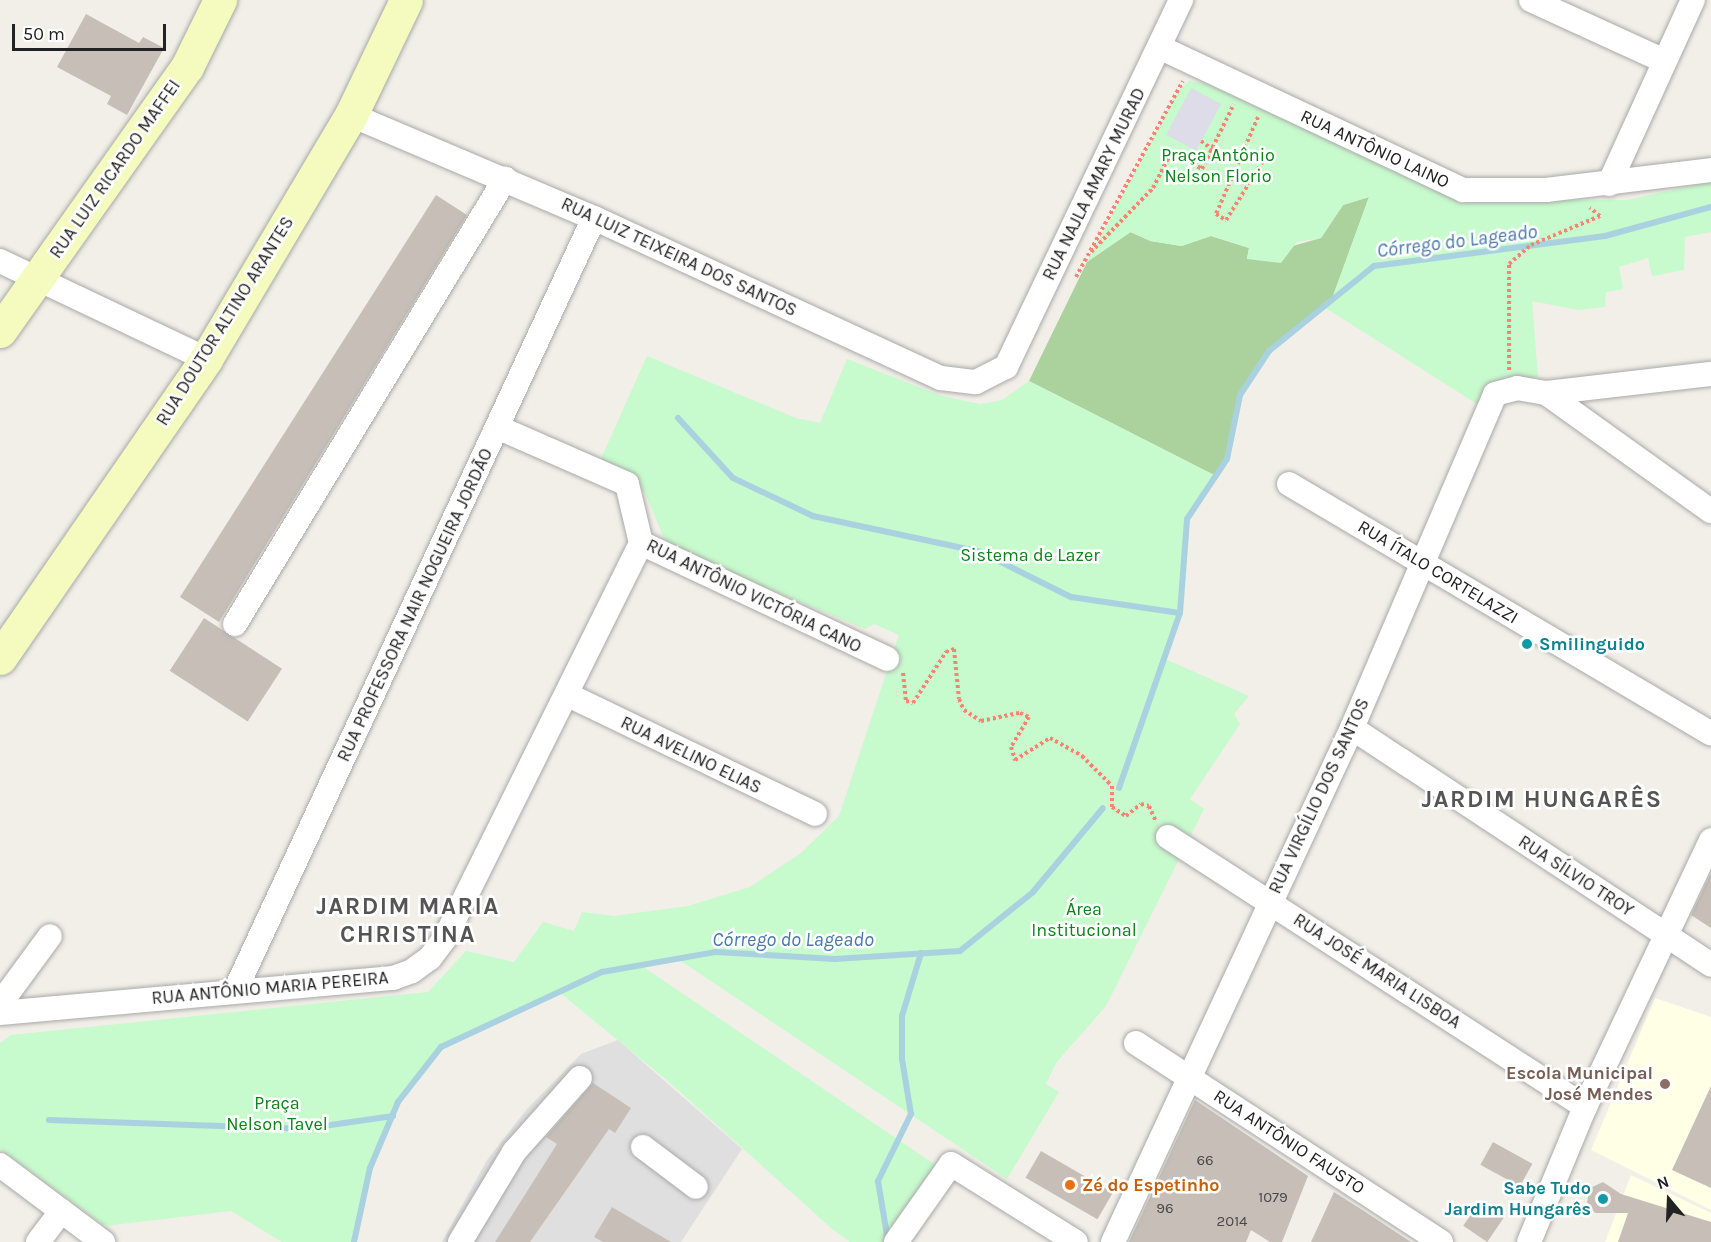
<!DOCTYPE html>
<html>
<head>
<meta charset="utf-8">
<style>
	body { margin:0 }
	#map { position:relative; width:1711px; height:1242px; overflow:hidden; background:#f2efe8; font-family:Karla,sans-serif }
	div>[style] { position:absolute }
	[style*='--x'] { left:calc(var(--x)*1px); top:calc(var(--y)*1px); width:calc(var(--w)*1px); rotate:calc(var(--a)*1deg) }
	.residential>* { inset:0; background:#e0dfdf }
	.education>* { inset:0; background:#feffe4 }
	.forest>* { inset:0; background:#abd19d }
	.park>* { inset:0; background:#c7facd }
	.plaza>* { inset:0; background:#dddce8; transform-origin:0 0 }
	.stream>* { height:6px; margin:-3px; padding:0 3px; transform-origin:3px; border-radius:3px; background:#a9d1df }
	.building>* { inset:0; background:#c7bfb7; transform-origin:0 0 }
	.path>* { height:4px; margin-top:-2px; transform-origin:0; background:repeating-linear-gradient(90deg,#fa8371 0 3px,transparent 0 6px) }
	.roads { filter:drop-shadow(0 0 2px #a9a9a9) drop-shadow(0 0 2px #a9a9a9) }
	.street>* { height:24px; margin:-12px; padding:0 12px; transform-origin:12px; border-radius:12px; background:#fff }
	.secondary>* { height:33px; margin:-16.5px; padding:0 16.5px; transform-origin:16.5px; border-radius:16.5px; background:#f5fabe }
	.dots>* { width:16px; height:16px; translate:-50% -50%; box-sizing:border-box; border:3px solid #fff; border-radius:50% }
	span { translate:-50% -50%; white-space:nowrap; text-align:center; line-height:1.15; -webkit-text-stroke:5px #fff; paint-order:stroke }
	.number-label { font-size:15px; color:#4b4947 }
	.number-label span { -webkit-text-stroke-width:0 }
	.street-label { font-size:18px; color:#222 }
	.park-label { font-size:18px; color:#0b8419 }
	.culture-label { font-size:18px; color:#0d838f; font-weight:700 }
	.left { translate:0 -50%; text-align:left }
	.right { translate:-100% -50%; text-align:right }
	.education-label { font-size:18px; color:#785e54; font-weight:700 }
	.food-label { font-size:18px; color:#c56008; font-weight:700 }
	.water-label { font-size:20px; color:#4978ab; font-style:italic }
	.district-label { font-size:24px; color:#555; font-weight:700; letter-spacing:1.5px }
	.north { position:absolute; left:1639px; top:1170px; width:60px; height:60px; -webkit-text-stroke:4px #fff; paint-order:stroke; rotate:341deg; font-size:16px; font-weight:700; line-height:24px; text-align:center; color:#222 }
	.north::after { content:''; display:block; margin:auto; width:21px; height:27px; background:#222; clip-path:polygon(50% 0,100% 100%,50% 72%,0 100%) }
	.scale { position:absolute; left:12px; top:24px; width:154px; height:27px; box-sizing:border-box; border:3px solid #222; border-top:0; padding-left:8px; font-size:18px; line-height:21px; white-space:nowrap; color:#222; -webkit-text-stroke:4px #fff; paint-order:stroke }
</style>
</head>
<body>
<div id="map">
	<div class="residential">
		<div style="clip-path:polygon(618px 1040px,742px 1149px,681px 1242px,442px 1242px,487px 1160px,527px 1109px,581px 1054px)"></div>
	</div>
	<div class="education">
		<div style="clip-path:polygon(1655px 998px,1711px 1017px,1711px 1210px,1591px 1150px)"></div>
		<div style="clip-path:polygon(1631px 1175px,1711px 1213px,1711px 1242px,1605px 1242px)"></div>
	</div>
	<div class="forest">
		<div style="clip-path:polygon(1369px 197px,1333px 296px,1269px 351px,1241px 395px,1227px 459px,1216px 476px,1029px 381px,1087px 262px,1130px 232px,1151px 241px,1181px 246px,1211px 236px,1249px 248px,1247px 259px,1321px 238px,1343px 205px)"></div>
	</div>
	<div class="park">
		<div style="clip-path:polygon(1189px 81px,1205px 83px,1458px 200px,1628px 200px,1711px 181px,1711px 232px,1685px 237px,1684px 270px,1652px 276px,1648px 258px,1619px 267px,1623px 289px,1606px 292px,1605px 307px,1578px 310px,1532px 301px,1538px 377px,1493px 382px,1477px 404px,1321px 305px,1333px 296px,1369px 197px,1343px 205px,1321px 238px,1297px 242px,1281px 263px,1247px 259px,1249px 248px,1211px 236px,1182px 246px,1150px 241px,1131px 232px,1087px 262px,1178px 91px)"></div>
		<div style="clip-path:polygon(647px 356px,796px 418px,820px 423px,847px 359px,942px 396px,980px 404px,1002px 400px,1029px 381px,1216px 476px,1187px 519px,1180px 613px,1165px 659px,1249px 696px,1234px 714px,1240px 724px,1190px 799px,1204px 809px,1106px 1006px,1056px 1063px,1046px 1084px,1059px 1092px,1007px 1179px,678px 959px,642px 966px,937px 1166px,887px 1242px,850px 1242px,831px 1228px,669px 1082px,559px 992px,441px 1047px,398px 1102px,370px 1168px,354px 1242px,282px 1242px,231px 1211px,105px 1226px,0 1149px,0 1043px,11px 1035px,428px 992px,466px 951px,514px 962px,543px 922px,574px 931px,582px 912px,614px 916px,688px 906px,750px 887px,801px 853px,839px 816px,899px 635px,874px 624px,865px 629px,681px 552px,664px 538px,645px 493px,599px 463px)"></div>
	</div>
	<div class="plaza">
		<div style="left:1191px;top:88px;width:34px;height:53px;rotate:28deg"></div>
	</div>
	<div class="stream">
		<div style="--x:678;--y:418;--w:81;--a:47.5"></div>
		<div style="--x:733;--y:478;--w:89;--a:25.4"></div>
		<div style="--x:813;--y:516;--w:172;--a:12.1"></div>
		<div style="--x:981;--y:552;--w:101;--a:26.6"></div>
		<div style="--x:1071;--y:597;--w:110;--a:8.4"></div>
		<div style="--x:1119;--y:788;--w:185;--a:-70.8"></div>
		<div style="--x:1180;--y:613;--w:94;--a:-85.7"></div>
		<div style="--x:1187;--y:519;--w:72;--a:-56.3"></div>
		<div style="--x:1227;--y:459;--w:65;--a:-78.5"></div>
		<div style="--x:1240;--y:395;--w:53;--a:-56.6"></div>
		<div style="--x:1269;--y:351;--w:135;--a:-39"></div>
		<div style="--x:1374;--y:266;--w:233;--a:-7.4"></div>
		<div style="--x:1605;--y:236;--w:110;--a:-15.3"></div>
		<div style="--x:49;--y:1120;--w:254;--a:2"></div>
		<div style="--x:303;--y:1129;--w:91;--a:-8.2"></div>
		<div style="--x:888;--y:1241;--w:61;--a:-99.5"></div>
		<div style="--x:878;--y:1181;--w:75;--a:-63.8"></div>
		<div style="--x:911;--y:1114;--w:56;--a:-99.3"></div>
		<div style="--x:902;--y:1059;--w:43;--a:-90"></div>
		<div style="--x:902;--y:1016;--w:66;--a:-73.2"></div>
		<div style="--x:354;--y:1242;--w:76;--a:-77.8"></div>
		<div style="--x:370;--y:1168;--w:72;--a:-67"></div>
		<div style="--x:398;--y:1102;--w:70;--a:-52"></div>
		<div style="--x:441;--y:1047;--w:178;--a:-25"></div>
		<div style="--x:602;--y:972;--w:116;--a:-10"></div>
		<div style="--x:716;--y:952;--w:119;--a:3.4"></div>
		<div style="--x:835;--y:959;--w:125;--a:-3.7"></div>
		<div style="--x:960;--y:951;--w:94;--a:-38.9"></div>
		<div style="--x:1033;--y:892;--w:109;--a:-50.2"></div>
	</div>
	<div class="building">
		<div style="clip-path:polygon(86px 14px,139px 43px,143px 37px,164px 48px,127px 115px,107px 104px,111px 96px,57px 67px)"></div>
		<div style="clip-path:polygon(436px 195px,467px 215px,219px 622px,180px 597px)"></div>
		<div style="left:204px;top:618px;width:93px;height:63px;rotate:33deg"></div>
		<div style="clip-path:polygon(1711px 873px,1711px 928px,1691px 915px)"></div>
		<div style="clip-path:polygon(593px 1083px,631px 1108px,615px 1133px,609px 1129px,530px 1242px,495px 1242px,557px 1144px,546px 1137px)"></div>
		<div style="clip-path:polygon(1711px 1086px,1711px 1188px,1672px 1170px)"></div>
		<div style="clip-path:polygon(1195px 1100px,1308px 1176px,1282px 1242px,1270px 1242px,1251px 1230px,1246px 1242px,1129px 1242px)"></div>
		<div style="left:1493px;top:1142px;width:45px;height:26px;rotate:29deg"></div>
		<div style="left:1041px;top:1151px;width:83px;height:31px;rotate:30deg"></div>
		<div style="clip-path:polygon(1603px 1182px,1621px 1194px,1711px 1222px,1711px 1242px,1618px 1242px,1628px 1213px,1595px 1213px,1587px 1202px,1590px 1188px)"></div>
		<div style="clip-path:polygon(1334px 1192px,1364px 1211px,1411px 1242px,1311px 1242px)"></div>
		<div style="left:1480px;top:1201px;width:29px;height:30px;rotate:34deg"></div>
		<div style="clip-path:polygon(612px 1207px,671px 1242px,603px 1242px,594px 1237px)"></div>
	</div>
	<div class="path">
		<div style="--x:1258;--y:117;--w:106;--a:113.4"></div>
		<div style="--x:1216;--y:214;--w:12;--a:31"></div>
		<div style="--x:1226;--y:220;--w:73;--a:-57.8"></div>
		<div style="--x:1201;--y:141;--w:14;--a:36"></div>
		<div style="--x:1091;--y:252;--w:89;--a:-45.9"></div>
		<div style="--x:1153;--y:188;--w:39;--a:-63"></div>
		<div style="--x:1171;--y:153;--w:35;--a:27"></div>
		<div style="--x:1202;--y:169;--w:72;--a:-63.8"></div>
		<div style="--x:1076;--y:277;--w:223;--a:-61.4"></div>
		<div style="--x:1509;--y:370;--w:106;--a:-90"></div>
		<div style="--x:1509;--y:264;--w:29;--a:-41"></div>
		<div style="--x:1531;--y:245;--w:75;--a:-22.8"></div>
		<div style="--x:1600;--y:216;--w:13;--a:-141"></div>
		<div style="--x:903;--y:673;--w:28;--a:84"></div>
		<div style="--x:906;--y:701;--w:7;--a:16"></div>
		<div style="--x:913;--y:703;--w:61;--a:-57.1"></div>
		<div style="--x:946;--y:652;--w:9;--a:-21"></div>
		<div style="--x:954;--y:649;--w:50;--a:84.3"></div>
		<div style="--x:959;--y:699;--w:12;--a:66"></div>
		<div style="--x:964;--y:710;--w:20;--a:33"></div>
		<div style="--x:981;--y:721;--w:40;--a:-12"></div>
		<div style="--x:1020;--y:713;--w:10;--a:24"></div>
		<div style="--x:1029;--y:717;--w:35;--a:121"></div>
		<div style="--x:1011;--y:747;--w:14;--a:73"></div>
		<div style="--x:1015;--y:760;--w:41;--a:-32.2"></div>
		<div style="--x:1050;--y:738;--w:37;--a:29"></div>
		<div style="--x:1082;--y:756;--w:42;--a:45"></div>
		<div style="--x:1112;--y:786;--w:21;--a:90"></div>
		<div style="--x:1112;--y:807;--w:17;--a:33"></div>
		<div style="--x:1126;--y:816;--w:19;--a:-39"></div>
		<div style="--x:1141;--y:804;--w:8;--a:14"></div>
		<div style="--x:1149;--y:806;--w:17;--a:66"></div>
	</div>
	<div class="roads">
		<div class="street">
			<div style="--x:1531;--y:0;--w:146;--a:24.6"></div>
			<div style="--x:1159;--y:47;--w:336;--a:25.2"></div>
			<div style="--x:1463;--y:190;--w:83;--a:0"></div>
			<div style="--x:1546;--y:190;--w:166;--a:-6.9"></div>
			<div style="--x:351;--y:115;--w:264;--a:23"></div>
			<div style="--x:594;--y:218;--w:382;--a:24.8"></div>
			<div style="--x:941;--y:378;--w:35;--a:7"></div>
			<div style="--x:976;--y:382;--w:34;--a:-27"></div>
			<div style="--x:1006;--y:367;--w:407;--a:-64.5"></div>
			<div style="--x:1609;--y:184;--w:202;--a:-65.5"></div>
			<div style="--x:0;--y:261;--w:228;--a:25.4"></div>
			<div style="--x:1546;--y:393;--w:203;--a:35.6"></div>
			<div style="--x:497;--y:427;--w:142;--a:23.7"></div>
			<div style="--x:627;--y:484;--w:61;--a:76.7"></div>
			<div style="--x:641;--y:543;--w:272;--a:25.2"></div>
			<div style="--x:1289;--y:484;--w:490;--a:30.6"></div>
			<div style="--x:235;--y:624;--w:521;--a:-58.75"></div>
			<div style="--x:568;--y:695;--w:274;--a:25.7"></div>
			<div style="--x:1352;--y:728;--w:430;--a:33.4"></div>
			<div style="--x:1168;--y:837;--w:497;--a:32.9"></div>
			<div style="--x:235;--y:991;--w:852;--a:-65.09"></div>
			<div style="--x:0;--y:1004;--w:84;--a:-53.7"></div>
			<div style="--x:0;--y:1013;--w:395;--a:-5.1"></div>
			<div style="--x:393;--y:978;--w:20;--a:-20"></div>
			<div style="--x:412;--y:971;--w:22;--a:-36"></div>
			<div style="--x:430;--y:958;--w:25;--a:-53"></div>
			<div style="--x:445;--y:938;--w:441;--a:-63.6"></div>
			<div style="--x:1136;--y:1043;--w:364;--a:33.1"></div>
			<div style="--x:643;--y:1147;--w:66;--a:37"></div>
			<div style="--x:0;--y:1165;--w:129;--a:36.8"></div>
			<div style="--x:38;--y:1242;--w:39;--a:-53"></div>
			<div style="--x:460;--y:1242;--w:105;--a:-59"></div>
			<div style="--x:514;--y:1152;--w:99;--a:-48.3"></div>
			<div style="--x:896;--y:1242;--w:95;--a:-54.8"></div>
			<div style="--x:951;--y:1164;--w:147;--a:32"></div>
			<div style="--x:1113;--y:1242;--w:567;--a:-65.06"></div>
			<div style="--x:1352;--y:728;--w:363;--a:-66.8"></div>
			<div style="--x:1495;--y:394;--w:23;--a:-15"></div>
			<div style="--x:1517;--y:388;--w:29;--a:10"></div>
			<div style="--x:1546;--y:393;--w:166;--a:-6.6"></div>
			<div style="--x:1529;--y:1242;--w:146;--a:-67.5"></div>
			<div style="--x:1585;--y:1107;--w:295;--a:-64.7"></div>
		</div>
		<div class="secondary">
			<div style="--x:0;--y:331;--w:324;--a:-54.7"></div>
			<div style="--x:187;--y:67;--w:75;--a:-63.8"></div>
			<div style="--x:0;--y:658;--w:363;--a:-55.4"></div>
			<div style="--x:206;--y:359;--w:284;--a:-59.3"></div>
			<div style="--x:351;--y:115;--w:127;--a:-64.4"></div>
		</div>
	</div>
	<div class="dots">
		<div style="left:1527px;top:644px;background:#0f9aa8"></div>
		<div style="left:1665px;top:1084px;background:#8d6e63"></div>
		<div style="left:1070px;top:1185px;background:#e8710a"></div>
		<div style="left:1603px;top:1199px;background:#0f9aa8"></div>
	</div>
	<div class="number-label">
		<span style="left:1205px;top:1161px">66</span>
		<span style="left:1273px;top:1198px">1079</span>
		<span style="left:1165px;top:1209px">96</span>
		<span style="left:1232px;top:1222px">2014</span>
	</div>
	<div class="street-label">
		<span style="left:1375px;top:149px;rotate:25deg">RUA ANTÔNIO LAINO</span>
		<span style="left:115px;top:169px;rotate:-55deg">RUA LUIZ RICARDO MAFFEI</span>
		<span style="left:1094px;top:184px;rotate:-64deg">RUA NAJLA AMARY MURAD</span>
		<span style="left:679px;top:257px;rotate:25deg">RUA LUIZ TEIXEIRA DOS SANTOS</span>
		<span style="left:225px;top:321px;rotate:-58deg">RUA DOUTOR ALTINO ARANTES</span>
		<span style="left:1438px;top:572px;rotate:31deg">RUA ÍTALO CORTELAZZI</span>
		<span style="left:754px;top:596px;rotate:26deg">RUA ANTÔNIO VICTÓRIA CANO</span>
		<span style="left:415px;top:605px;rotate:-65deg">RUA PROFESSORA NAIR NOGUEIRA JORDÃO</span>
		<span style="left:691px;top:755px;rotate:26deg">RUA AVELINO ELIAS</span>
		<span style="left:1319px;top:796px;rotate:-65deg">RUA VIRGÍLIO DOS SANTOS</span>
		<span style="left:1576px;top:876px;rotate:33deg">RUA SÍLVIO TROY</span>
		<span style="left:1377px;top:971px;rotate:33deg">RUA JOSÉ MARIA LISBOA</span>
		<span style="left:270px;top:988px;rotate:-5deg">RUA ANTÔNIO MARIA PEREIRA</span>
		<span style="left:1289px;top:1142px;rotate:33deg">RUA ANTÔNIO FAUSTO</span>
	</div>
	<div class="park-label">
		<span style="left:1218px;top:166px">Praça Antônio<br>Nelson Florio</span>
		<span style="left:1030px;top:555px">Sistema de Lazer</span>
		<span style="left:1084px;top:920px">Área<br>Institucional</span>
		<span style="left:277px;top:1114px">Praça<br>Nelson Tavel</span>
	</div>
	<div class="culture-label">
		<span class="left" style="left:1539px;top:644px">Smilinguido</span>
		<span class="right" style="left:1591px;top:1199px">Sabe Tudo<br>Jardim Hungarês</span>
	</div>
	<div class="education-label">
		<span class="right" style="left:1653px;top:1084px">Escola Municipal<br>José Mendes</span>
	</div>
	<div class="food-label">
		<span class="left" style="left:1082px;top:1185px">Zé do Espetinho</span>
	</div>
	<div class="water-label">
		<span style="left:1457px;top:241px;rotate:-7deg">Córrego do Lageado</span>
		<span style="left:793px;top:939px">Córrego do Lageado</span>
	</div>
	<div class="district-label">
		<span style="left:1542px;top:800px">JARDIM HUNGARÊS</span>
		<span style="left:408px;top:921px">JARDIM MARIA<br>CHRISTINA</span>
	</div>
	<div class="north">N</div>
	<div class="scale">50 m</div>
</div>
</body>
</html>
